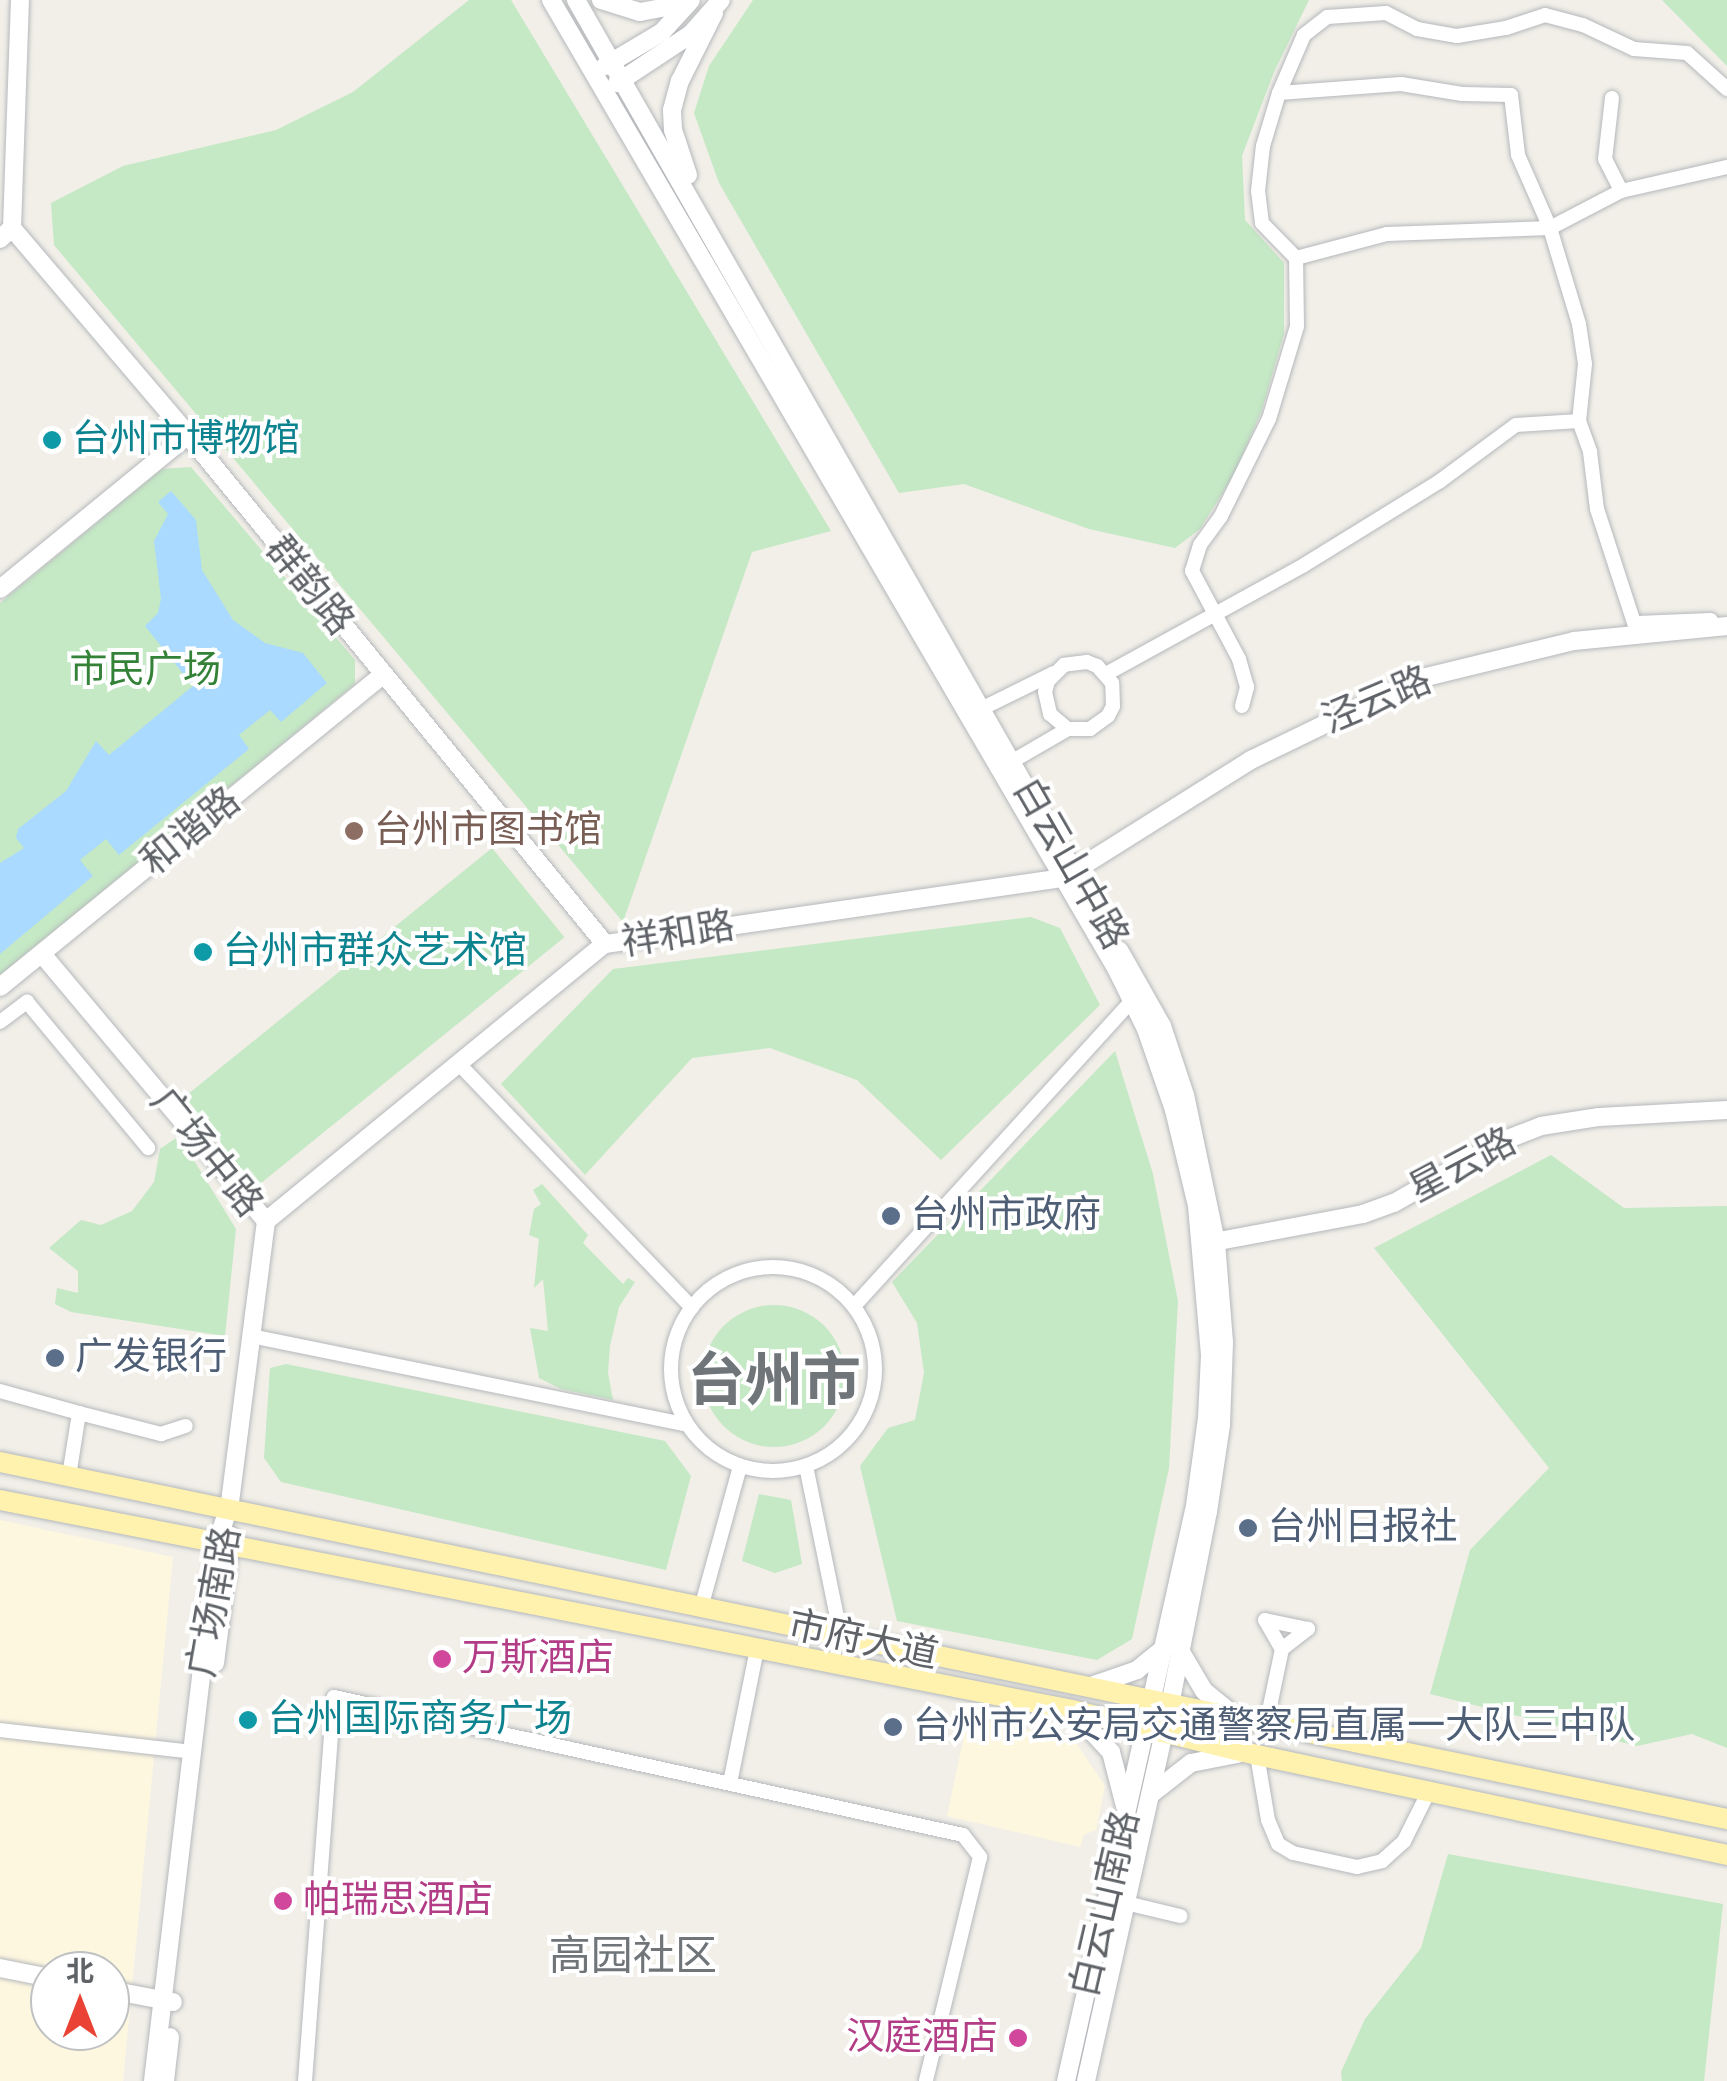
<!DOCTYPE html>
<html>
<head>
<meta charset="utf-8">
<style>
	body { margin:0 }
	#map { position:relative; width:1727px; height:2081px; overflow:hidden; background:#f1efe8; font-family:"Sofia Sans Condensed","Noto Sans SC",sans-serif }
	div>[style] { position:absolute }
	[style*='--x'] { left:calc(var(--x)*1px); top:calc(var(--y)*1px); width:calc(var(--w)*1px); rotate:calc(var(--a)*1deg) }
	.commercial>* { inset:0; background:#fef7e0 }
	.green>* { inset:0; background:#c5e8c5; transform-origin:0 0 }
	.round { border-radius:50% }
	.water>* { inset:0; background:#aadaff }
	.roads { filter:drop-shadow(0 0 2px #b5b8bc) drop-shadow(0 0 2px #b5b8bc) }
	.minor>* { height:14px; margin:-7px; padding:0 7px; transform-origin:7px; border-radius:7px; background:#fff }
	.minor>.ring { margin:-7px; padding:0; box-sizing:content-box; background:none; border:14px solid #fff; border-radius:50% }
	.tertiary>* { height:18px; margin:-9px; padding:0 9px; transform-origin:9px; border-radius:9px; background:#fff }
	.secondary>* { height:18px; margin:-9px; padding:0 9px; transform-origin:9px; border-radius:9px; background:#fff }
	.primary>* { height:20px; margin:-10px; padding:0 10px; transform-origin:10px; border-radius:10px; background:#fff2af }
	.dots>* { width:28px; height:28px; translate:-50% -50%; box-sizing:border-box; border:5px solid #fff; border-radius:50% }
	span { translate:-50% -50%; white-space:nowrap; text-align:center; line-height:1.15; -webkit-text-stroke:8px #fff; paint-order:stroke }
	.culture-label { font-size:38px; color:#0d838f }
	.left { translate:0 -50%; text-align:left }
	.street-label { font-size:38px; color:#5f6368 }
	.park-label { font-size:38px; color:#348238 }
	.education-label { font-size:38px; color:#785e54 }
	.service-label { font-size:38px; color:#4e5e75 }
	.hotel-label { font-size:38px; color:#b23c85 }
	.right { translate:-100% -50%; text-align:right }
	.quarter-label { font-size:42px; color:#70757a }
	.town-label { font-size:58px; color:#70757a; font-weight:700 }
	.north { position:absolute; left:30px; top:1951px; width:100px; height:100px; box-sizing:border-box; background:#fff; border:2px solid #bfc1c3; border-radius:50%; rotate:0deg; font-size:28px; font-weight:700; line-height:40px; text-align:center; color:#5f6368 }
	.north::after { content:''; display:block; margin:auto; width:35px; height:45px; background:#ea4335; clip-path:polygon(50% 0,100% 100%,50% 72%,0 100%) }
</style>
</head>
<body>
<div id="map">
	<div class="commercial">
		<div style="clip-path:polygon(evenodd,0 1520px,173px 1557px,123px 2081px,0 2081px,0 1520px,50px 1971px,110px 1971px,110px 2031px,50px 2031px,50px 1971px)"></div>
		<div style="clip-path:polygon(968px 1717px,1074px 1740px,1105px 1786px,1096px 1830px,1084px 1835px,1080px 1847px,947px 1816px)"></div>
	</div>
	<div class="green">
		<div style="clip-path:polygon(469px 0,511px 0,831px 531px,752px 552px,623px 922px,54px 245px,51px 203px,123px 166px,276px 130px,353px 92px)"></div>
		<div style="clip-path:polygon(753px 0,1309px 0,1274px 72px,1242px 156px,1245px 220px,1284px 263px,1284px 334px,1262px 410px,1235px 473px,1200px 529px,1175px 548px,1089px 529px,964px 484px,899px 493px,719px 183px,694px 113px,709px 66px)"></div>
		<div style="clip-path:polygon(1662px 0,1727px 0,1727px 66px)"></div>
		<div style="clip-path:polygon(191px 467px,355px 660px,355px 684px,0 975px,0 603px,162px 469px)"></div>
		<div style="left:492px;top:848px;width:115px;height:397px;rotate:51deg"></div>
		<div style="clip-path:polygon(1031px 917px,1060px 928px,1100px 1005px,941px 1160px,857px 1080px,770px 1048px,692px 1058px,585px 1175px,501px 1084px,613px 969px)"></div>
		<div style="clip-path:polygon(1115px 1051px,1153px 1174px,1178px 1301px,1169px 1468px,1132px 1639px,1097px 1660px,897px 1621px,860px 1466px,888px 1428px,915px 1420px,924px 1373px,917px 1323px,892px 1282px)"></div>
		<div style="clip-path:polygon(179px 1136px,236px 1229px,225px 1336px,71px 1312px,55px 1304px,57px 1288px,78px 1293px,78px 1271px,49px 1248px,81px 1220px,101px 1225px,132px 1211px,154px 1182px,160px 1149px)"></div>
		<div style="clip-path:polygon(1551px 1155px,1624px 1208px,1727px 1206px,1727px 1748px,1692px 1734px,1637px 1746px,1430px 1694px,1470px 1550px,1549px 1468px,1374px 1248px)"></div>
		<div style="clip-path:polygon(542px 1184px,588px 1235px,583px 1243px,623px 1284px,628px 1278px,635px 1282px,619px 1307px,610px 1346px,608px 1373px,613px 1400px,561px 1389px,539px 1378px,530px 1328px,548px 1331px,543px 1279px,534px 1288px,539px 1239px,529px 1235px,534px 1209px,541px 1204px,533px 1190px)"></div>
		<div class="round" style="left:703px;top:1305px;width:142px;height:142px"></div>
		<div style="clip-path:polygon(286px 1364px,665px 1441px,691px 1476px,666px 1570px,281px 1482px,264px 1458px,270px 1368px)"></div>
		<div style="clip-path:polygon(759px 1494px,791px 1500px,802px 1564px,775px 1573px,742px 1561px)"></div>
		<div style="clip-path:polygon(1448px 1854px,1723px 1904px,1704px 2081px,1342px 2081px,1341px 2072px,1365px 2019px,1421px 1948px)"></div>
	</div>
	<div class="water">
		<div style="clip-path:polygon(171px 491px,196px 520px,202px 570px,233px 620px,265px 643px,303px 653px,327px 683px,281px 722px,270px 710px,239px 735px,249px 749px,119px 855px,106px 839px,80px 860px,93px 876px,0 954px,0 863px,24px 848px,16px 838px,18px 829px,66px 791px,96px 741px,109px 755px,193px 686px,145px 626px,158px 613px,161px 599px,154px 541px,168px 514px,158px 502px)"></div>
	</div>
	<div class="roads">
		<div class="minor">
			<div style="--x:1279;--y:93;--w:122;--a:-4.2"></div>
			<div style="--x:1401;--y:84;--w:62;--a:9.3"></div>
			<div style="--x:1462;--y:94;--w:49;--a:1.2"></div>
			<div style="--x:1511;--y:95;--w:60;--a:83.3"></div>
			<div style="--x:1518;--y:155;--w:80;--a:66.3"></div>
			<div style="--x:1550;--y:228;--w:100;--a:73.2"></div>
			<div style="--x:1579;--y:324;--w:40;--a:81.5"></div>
			<div style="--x:1585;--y:364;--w:57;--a:96"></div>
			<div style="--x:1579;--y:421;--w:33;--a:70"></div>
			<div style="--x:1590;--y:452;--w:57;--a:83"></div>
			<div style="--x:1597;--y:509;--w:129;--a:72"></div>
			<div style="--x:1612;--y:98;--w:61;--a:96.5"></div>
			<div style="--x:1605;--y:159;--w:36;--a:63"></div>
			<div style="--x:1296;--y:258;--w:94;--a:-14.8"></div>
			<div style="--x:1387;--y:234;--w:163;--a:-2.1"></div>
			<div style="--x:1550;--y:228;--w:80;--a:-27.5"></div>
			<div style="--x:1621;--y:191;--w:109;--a:-12.8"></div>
			<div style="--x:1637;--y:623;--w:74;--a:-2.3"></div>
			<div style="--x:1106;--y:674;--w:226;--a:-28.8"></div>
			<div style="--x:1304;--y:565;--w:160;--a:-31.7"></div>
			<div style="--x:1440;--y:481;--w:94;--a:-36.4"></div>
			<div style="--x:1516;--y:425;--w:63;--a:-3.6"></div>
			<div style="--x:1242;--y:706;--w:20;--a:-75"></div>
			<div style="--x:1247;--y:687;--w:29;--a:-106"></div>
			<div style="--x:1239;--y:659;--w:100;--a:-118.1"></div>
			<div style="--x:1192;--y:571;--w:27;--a:-73"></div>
			<div style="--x:1200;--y:545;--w:36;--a:-54"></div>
			<div style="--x:1221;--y:516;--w:108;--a:-63.7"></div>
			<div style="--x:1269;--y:419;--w:97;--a:-73.2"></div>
			<div style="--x:1297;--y:326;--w:68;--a:-90.8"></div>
			<div style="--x:1296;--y:258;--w:49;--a:-134.2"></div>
			<div style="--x:1262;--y:223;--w:32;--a:-97"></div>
			<div style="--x:1258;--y:191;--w:45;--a:-83.7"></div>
			<div style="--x:1263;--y:146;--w:55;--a:-73.2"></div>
			<div style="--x:1279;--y:93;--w:63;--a:-66.7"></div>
			<div style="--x:1304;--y:35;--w:29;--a:-38"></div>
			<div style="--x:1327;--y:17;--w:59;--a:-3.9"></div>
			<div style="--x:1386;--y:13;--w:35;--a:27"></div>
			<div style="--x:1417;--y:29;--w:41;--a:9.9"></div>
			<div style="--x:1457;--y:36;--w:50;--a:-9.3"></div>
			<div style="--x:1506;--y:28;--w:41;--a:-18.4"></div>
			<div style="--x:1545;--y:15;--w:39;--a:15"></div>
			<div style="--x:1583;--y:25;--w:56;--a:25.2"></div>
			<div style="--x:1634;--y:49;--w:53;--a:4.3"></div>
			<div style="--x:1687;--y:53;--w:54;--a:42"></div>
			<div style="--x:981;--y:709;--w:81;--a:-26.3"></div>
			<div style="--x:1011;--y:762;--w:66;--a:-30.1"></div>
			<div style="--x:1068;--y:729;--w:22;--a:0"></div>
			<div style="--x:1090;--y:729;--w:22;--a:-36"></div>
			<div style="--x:1108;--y:716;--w:11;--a:-63"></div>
			<div style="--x:1113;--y:706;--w:23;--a:-92"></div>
			<div style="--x:1112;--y:683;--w:23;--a:-131"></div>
			<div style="--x:1097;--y:666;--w:11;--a:-158"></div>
			<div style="--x:1087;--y:662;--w:23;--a:173"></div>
			<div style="--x:1064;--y:665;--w:23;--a:135"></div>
			<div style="--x:1048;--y:681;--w:11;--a:105"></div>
			<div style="--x:1045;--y:692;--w:23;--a:77"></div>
			<div style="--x:1050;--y:714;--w:23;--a:40"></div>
			<div style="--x:0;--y:1022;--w:34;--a:-37"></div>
			<div style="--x:27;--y:1002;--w:190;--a:50.3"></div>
			<div style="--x:459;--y:1064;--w:337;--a:46.3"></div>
			<div class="ring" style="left:671px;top:1267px;width:190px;height:190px"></div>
			<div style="--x:854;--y:1306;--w:413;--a:-47.7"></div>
			<div style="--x:251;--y:1336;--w:445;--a:11.5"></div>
			<div style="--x:0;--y:1391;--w:82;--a:15.6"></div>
			<div style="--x:79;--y:1413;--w:64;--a:99"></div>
			<div style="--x:79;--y:1413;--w:85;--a:14.4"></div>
			<div style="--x:161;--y:1434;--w:26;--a:-18"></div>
			<div style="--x:806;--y:1466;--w:175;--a:78.4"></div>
			<div style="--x:701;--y:1608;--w:147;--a:-74.6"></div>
			<div style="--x:1266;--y:1725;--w:78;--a:-78.1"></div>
			<div style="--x:1282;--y:1649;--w:33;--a:-38"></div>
			<div style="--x:1308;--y:1629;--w:44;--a:-168.2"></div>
			<div style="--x:1265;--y:1620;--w:34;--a:60"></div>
			<div style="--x:0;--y:1730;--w:193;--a:6.5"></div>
			<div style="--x:1257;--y:1755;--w:66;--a:80.4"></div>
			<div style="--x:1268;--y:1820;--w:26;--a:67"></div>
			<div style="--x:1278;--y:1844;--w:17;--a:31"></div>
			<div style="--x:1293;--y:1853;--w:66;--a:12.3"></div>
			<div style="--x:1357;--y:1867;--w:26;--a:-13"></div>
			<div style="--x:1382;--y:1861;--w:30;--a:-42"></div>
			<div style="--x:1404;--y:1841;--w:58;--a:-63.4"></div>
			<div style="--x:730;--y:1783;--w:137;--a:-78.6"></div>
			<div style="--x:1126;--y:1903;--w:56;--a:13.5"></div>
			<div style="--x:305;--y:2081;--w:385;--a:-85.7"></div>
			<div style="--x:334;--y:1697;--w:644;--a:12.37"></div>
			<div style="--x:963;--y:1835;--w:28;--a:52"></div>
			<div style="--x:980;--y:1857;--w:230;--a:103.6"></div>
		</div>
		<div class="tertiary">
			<div style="--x:12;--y:228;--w:272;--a:49.6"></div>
			<div style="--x:188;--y:435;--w:658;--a:50.67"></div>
			<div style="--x:0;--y:239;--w:16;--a:-43"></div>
			<div style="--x:12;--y:228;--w:228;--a:-88"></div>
			<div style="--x:0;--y:589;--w:243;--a:-39.3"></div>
			<div style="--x:42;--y:954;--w:349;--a:50"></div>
			<div style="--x:266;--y:1221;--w:289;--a:97.3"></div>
			<div style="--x:0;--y:987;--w:493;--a:-39.2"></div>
			<div style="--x:266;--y:1221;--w:438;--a:-39.3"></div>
			<div style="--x:605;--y:944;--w:463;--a:-8.2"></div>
			<div style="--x:1063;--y:878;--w:222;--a:-32.1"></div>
			<div style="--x:1251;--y:760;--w:186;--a:-25.9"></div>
			<div style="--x:1418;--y:679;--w:161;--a:-13.7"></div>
			<div style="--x:1574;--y:641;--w:154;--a:-5.6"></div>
			<div style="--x:1203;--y:1244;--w:163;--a:-10.6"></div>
			<div style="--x:1363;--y:1214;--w:33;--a:-20"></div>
			<div style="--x:1394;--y:1203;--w:122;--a:-29.9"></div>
			<div style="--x:1500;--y:1142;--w:44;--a:-21.3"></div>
			<div style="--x:1541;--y:1126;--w:59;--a:-8.8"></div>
			<div style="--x:1599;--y:1117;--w:128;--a:-3.1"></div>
			<div style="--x:0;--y:1968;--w:51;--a:11.3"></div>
			<div style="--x:110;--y:1990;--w:64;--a:10.8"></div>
		</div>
		<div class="secondary">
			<div style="--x:551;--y:0;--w:1121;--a:59.73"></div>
			<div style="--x:1116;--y:968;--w:68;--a:63.8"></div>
			<div style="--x:1146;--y:1029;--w:86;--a:70.9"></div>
			<div style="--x:1174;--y:1110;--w:99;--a:76.5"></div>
			<div style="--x:1197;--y:1206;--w:150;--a:85"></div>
			<div style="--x:1210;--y:1355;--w:63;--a:92.7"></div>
			<div style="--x:1207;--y:1418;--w:89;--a:97.8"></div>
			<div style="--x:1195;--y:1506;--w:589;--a:102.64"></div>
			<div style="--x:576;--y:0;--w:1053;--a:60.27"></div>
			<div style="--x:601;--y:0;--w:41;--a:17.1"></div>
			<div style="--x:640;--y:12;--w:49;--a:-10.6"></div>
			<div style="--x:605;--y:66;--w:66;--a:-30.8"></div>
			<div style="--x:662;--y:32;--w:43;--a:-47.8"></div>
			<div style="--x:617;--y:83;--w:89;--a:-33.5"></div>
			<div style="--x:691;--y:34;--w:45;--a:-48.6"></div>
			<div style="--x:688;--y:175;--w:47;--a:-108.4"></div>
			<div style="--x:673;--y:130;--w:20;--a:-93"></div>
			<div style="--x:672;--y:110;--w:30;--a:-75"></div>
			<div style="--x:680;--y:81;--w:76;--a:-63.4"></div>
			<div style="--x:1181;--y:1652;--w:45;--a:59.5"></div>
			<div style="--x:1204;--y:1691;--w:38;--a:39"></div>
			<div style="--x:215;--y:1663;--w:128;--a:-82.8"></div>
			<div style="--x:1091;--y:1686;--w:49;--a:-19.2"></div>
			<div style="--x:1137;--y:1670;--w:35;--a:-39"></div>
			<div style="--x:1072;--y:1710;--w:57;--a:47.1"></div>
			<div style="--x:1111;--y:1752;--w:56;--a:75.5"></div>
			<div style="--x:1150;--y:1795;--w:52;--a:-38"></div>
			<div style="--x:1191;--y:1763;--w:47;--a:-11.1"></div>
			<div style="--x:153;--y:2081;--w:543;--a:-83.23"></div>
			<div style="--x:217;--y:1542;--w:36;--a:-71"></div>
			<div style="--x:165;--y:2081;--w:44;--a:-83.5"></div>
			<div style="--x:1086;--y:2081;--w:385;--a:-77.4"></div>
			<div style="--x:1170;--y:1705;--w:197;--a:-78.9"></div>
			<div style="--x:1208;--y:1512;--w:88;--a:-81.5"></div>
			<div style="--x:1221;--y:1425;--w:83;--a:-87.9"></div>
			<div style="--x:1224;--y:1342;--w:100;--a:-94.6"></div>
			<div style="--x:1216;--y:1242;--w:150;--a:-101.9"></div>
			<div style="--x:1185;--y:1095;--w:73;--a:-108.4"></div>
			<div style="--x:1162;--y:1026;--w:87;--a:-119.5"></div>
		</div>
		<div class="primary">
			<div style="--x:0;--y:1462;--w:1764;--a:11.68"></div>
			<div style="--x:0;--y:1500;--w:1092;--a:11.08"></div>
			<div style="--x:1072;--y:1710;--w:190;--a:13.7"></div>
			<div style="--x:1257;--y:1755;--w:481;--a:12"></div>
		</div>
	</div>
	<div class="dots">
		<div style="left:52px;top:440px;background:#0f9aa8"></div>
		<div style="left:354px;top:831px;background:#8d6e63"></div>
		<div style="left:203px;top:952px;background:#0f9aa8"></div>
		<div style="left:891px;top:1216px;background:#5c6f8a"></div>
		<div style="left:55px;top:1358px;background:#5c6f8a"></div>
		<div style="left:1248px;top:1528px;background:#5c6f8a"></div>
		<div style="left:442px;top:1659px;background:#d1479c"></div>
		<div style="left:248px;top:1720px;background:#0f9aa8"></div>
		<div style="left:893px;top:1727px;background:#5c6f8a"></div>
		<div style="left:283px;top:1901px;background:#d1479c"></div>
		<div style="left:1018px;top:2038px;background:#d1479c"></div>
	</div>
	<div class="culture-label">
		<span class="left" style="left:72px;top:440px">台州市博物馆</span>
		<span class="left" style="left:223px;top:952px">台州市群众艺术馆</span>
		<span class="left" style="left:268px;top:1720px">台州国际商务广场</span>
	</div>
	<div class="street-label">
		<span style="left:309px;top:586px;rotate:51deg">群韵路</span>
		<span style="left:1377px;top:701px;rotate:-23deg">泾云路</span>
		<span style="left:191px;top:832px;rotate:-39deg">和谐路</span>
		<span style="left:1070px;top:864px;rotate:60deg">白云山中路</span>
		<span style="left:678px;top:935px;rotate:-9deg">祥和路</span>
		<span style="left:206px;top:1153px;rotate:51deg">广场中路</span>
		<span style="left:1463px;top:1166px;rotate:-28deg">星云路</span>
		<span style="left:215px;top:1602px;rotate:-80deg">广场南路</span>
		<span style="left:863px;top:1641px;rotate:12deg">市府大道</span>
		<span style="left:1106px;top:1904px;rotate:-77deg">白云山南路</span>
	</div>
	<div class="park-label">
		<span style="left:145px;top:671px">市民广场</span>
	</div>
	<div class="education-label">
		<span class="left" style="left:374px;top:831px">台州市图书馆</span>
	</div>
	<div class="service-label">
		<span class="left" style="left:911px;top:1216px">台州市政府</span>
		<span class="left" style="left:75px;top:1358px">广发银行</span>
		<span class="left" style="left:1268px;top:1528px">台州日报社</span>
		<span class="left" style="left:913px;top:1727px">台州市公安局交通警察局直属一大队三中队</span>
	</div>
	<div class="hotel-label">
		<span class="left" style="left:462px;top:1659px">万斯酒店</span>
		<span class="left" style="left:303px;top:1901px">帕瑞思酒店</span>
		<span class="right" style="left:998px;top:2038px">汉庭酒店</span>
	</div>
	<div class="quarter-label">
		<span style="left:633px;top:1958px">高园社区</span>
	</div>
	<div class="town-label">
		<span style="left:774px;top:1383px">台州市</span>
	</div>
	<div class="north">北</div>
</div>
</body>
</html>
